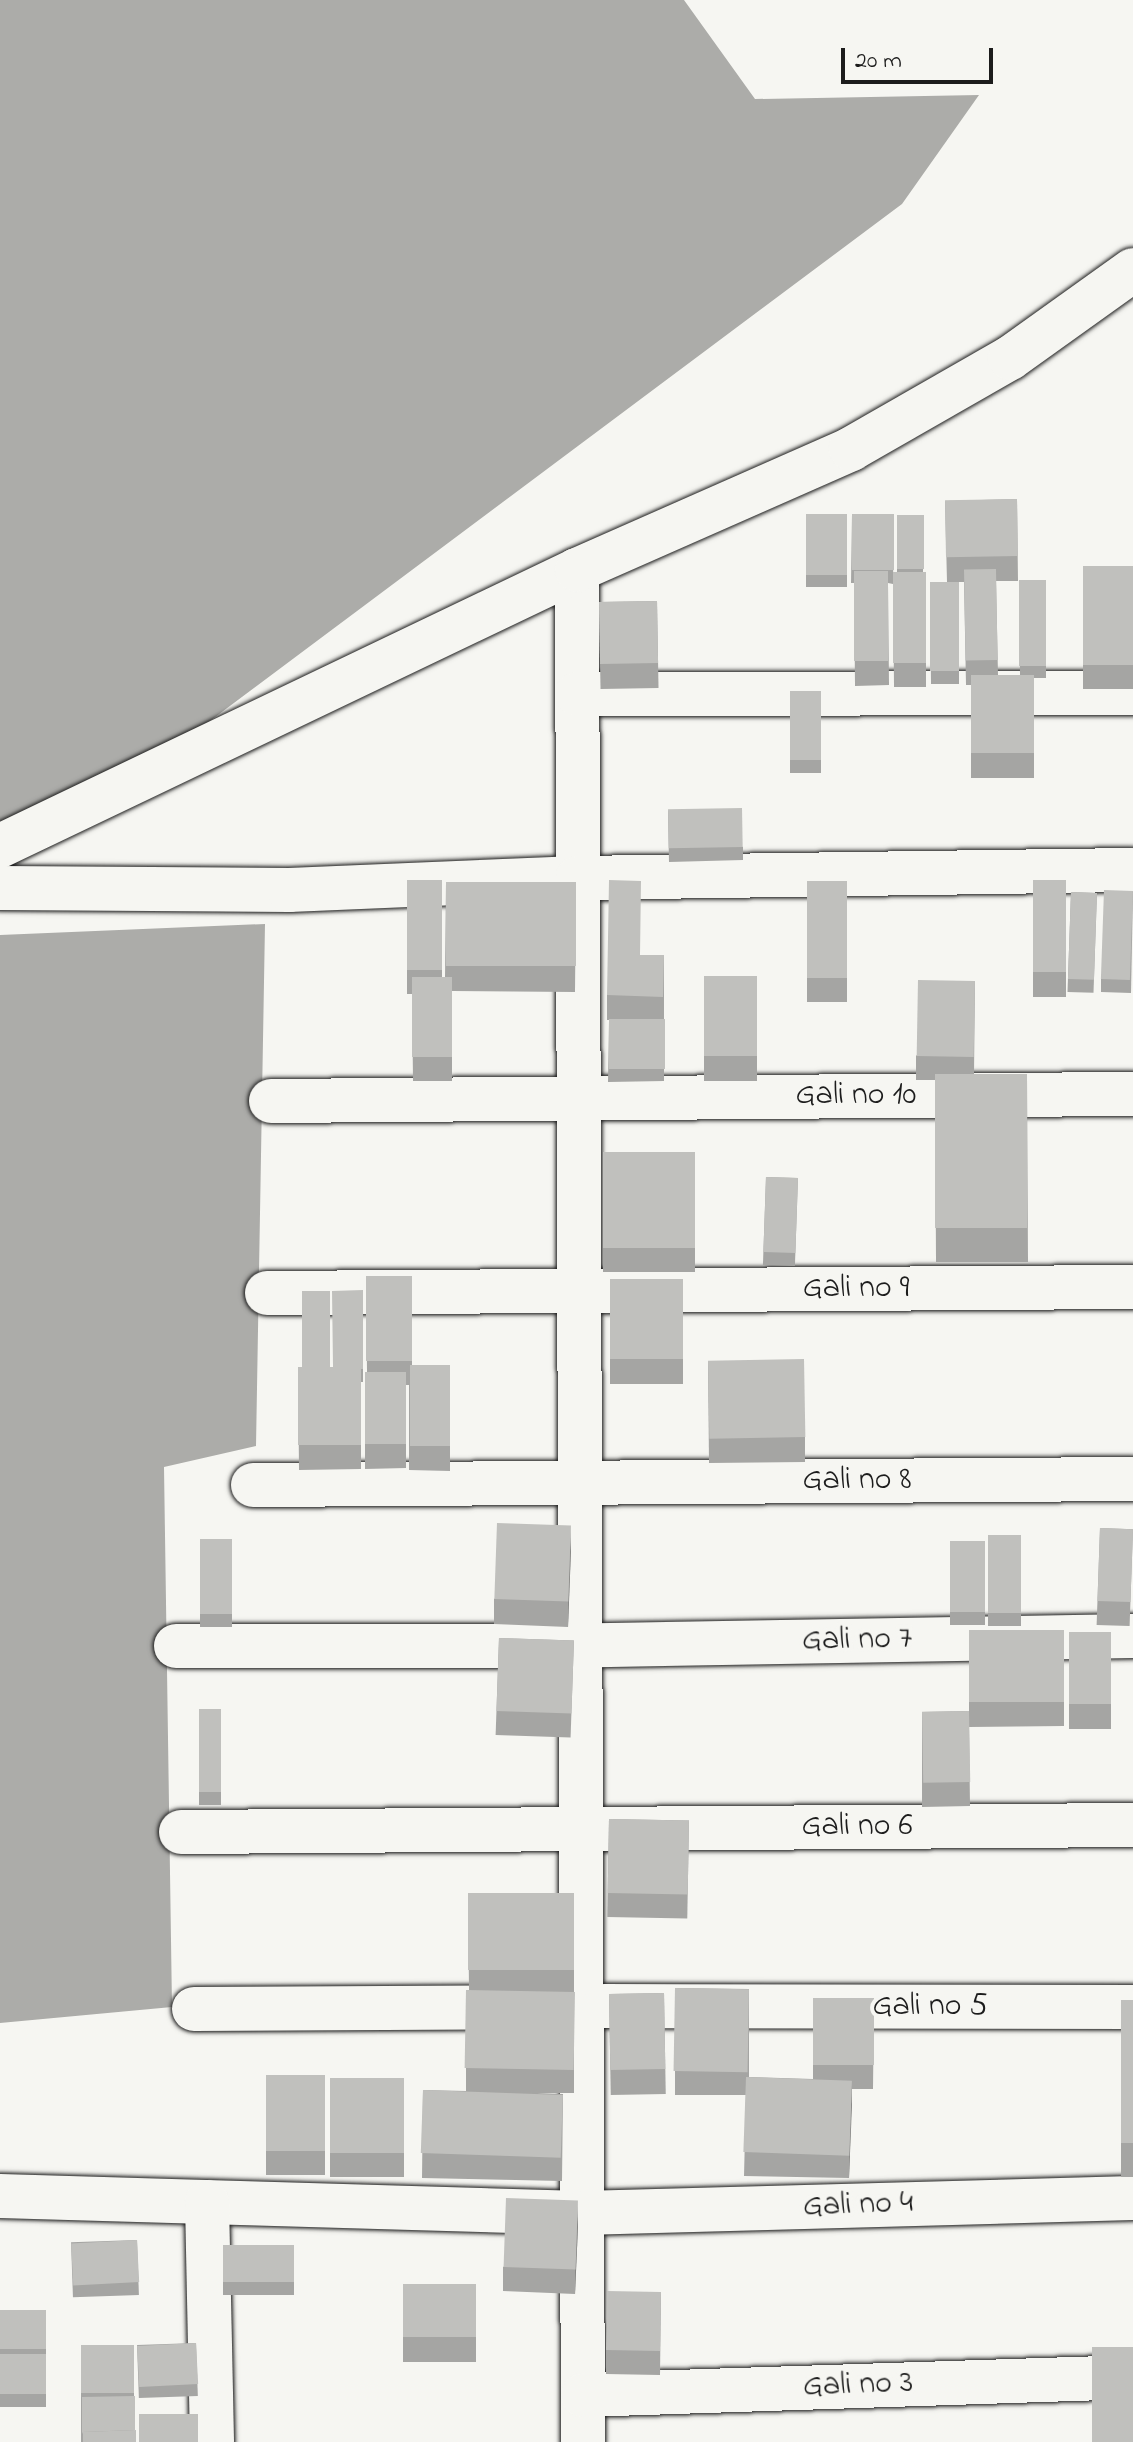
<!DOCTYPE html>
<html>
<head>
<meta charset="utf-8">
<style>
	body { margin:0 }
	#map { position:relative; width:1133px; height:2442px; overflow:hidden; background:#f6f6f2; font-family:"Indie Flower",sans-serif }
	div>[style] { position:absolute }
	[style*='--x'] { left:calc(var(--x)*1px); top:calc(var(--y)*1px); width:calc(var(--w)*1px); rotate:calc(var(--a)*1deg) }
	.water>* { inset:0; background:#acaca9 }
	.roads { filter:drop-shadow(0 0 2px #1c1c1c) drop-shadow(0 0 2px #1c1c1c) }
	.minor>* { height:44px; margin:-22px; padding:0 22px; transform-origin:22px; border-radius:22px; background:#f6f6f2 }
	.wall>* { inset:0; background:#a5a5a3; transform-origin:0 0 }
	.shaded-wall>* { inset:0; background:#868684 }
	.building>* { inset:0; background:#c0c0bd; transform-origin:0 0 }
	span { translate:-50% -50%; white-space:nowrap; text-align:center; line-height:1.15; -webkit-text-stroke:8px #f6f6f2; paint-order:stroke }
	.street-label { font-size:32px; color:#1c1c1c }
	.scale { position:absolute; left:841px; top:48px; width:152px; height:36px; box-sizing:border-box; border:4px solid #1c1c1c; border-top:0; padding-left:10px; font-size:24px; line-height:28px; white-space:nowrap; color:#1c1c1c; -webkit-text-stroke:6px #f6f6f2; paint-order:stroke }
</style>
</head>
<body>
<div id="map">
	<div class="water">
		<div style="clip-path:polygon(0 0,684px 0,755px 99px,979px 95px,902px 204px,120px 788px,0 840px)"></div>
		<div style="clip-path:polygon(265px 924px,256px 1446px,164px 1467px,172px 2007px,0 2023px,0 935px)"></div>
	</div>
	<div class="roads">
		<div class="minor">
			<div style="--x:577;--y:570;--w:1872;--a:89.82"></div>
			<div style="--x:577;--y:694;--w:556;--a:-0.1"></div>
			<div style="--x:0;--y:846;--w:640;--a:-25.56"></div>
			<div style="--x:577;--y:570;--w:300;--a:-23.8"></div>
			<div style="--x:851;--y:449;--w:183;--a:-29.8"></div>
			<div style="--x:1010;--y:358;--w:151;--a:-35.6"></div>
			<div style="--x:0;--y:888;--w:289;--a:0.4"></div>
			<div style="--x:289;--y:890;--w:289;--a:-2.4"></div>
			<div style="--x:578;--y:878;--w:555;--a:-0.83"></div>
			<div style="--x:271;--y:1101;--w:862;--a:-0.47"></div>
			<div style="--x:267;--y:1293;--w:866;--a:-0.4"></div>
			<div style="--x:253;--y:1485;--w:880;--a:-0.39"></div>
			<div style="--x:176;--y:1646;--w:378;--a:0"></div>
			<div style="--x:554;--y:1646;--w:579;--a:-0.99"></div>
			<div style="--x:181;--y:1832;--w:952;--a:-0.42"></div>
			<div style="--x:604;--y:2006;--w:529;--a:0.11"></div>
			<div style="--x:194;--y:2009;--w:333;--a:-0.3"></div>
			<div style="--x:0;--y:2196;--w:582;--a:1.67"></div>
			<div style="--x:582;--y:2213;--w:551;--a:-1.56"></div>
			<div style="--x:207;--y:2202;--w:240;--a:88.8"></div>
			<div style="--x:583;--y:2395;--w:550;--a:-1.87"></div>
		</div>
	</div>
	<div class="wall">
		<div style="clip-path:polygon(1017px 499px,1018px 581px,996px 581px,998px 675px,1020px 675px,1019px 580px,1046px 580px,1046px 678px,1034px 678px,1034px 778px,971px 778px,971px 685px,966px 685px,964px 582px,959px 582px,959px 684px,931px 684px,930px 582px,947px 582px,945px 501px)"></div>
		<div style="left:806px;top:514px;width:41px;height:73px"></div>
		<div style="clip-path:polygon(852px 514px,894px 514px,893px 584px,888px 583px,889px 685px,855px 686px,854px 583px,851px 583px)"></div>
		<div style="clip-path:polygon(897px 515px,924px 515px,923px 572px,926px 572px,926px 687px,894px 687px,893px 572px,897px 572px)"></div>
		<div style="left:1083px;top:566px;width:50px;height:123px"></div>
		<div style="left:657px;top:601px;width:87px;height:58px;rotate:89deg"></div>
		<div style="left:821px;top:691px;width:82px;height:31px;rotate:90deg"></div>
		<div style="clip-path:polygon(668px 811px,743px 847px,743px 860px,669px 862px)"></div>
		<div style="clip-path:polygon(407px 880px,442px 880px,442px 977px,445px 977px,446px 882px,576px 883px,575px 992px,452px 991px,452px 1081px,413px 1081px,412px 994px,407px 994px)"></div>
		<div style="left:1033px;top:880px;width:33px;height:117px"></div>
		<div style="left:807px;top:881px;width:40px;height:121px"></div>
		<div style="clip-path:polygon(1133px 891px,1131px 993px,1101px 992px,1101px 979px)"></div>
		<div style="left:1071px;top:892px;width:26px;height:100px;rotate:2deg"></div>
		<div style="clip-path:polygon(640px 955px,664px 955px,664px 1081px,608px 1082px,609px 1020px,607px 1020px,607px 995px)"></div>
		<div style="left:704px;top:976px;width:53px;height:105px"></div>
		<div style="clip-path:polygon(975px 981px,974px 1074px,1027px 1074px,1028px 1262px,936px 1262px,935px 1080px,916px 1080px,916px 1056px)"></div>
		<div style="left:603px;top:1152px;width:92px;height:120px"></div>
		<div style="left:766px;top:1177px;width:32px;height:88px;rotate:2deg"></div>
		<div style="clip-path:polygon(366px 1276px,412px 1276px,412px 1365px,450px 1365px,450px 1471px,409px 1470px,409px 1385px,406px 1385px,406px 1468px,365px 1469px,365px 1372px,367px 1372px)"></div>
		<div style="left:610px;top:1279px;width:73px;height:105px"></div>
		<div style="clip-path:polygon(363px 1290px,363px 1382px,361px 1382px,361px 1469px,299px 1470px,298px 1367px,333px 1367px)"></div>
		<div style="clip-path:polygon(708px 1361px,805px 1437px,805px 1462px,709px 1463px)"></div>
		<div style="left:1100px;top:1528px;width:33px;height:97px;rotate:2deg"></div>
		<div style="left:988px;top:1535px;width:33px;height:91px"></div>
		<div style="left:200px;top:1539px;width:32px;height:88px"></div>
		<div style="left:950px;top:1541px;width:35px;height:84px"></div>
		<div style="clip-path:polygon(571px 1549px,568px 1627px,494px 1624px,494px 1599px)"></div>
		<div style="clip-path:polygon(1064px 1630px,1064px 1726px,969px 1727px,970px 1806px,922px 1807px,922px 1712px,969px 1711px,969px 1631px)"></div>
		<div style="left:1069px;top:1632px;width:42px;height:97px"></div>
		<div style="left:499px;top:1638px;width:75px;height:97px;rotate:2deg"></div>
		<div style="left:199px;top:1709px;width:22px;height:96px"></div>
		<div style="left:609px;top:1819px;width:80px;height:98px;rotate:1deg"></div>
		<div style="clip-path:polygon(574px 1893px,574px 2093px,537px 2093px,563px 2094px,562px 2181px,422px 2178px,423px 2090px,466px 2091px,466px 1990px,469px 1990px,468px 1894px)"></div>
		<div style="clip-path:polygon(675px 1988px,749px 1989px,749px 2077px,813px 2079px,813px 1998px,874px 1998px,873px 2089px,852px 2089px,849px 2178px,744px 2176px,746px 2095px,675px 2095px)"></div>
		<div style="left:664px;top:1993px;width:101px;height:55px;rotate:89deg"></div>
		<div style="left:1121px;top:2000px;width:12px;height:177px"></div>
		<div style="left:266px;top:2075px;width:59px;height:100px"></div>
		<div style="left:330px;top:2078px;width:74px;height:99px"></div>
		<div style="clip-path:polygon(578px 2226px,575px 2294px,503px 2291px,503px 2267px)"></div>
		<div style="left:137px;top:2240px;width:55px;height:66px;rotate:88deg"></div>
		<div style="left:294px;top:2245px;width:50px;height:71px;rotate:90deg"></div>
		<div style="left:403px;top:2284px;width:73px;height:78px"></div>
		<div style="clip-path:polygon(661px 2292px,660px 2375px,606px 2374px,606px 2350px)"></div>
		<div style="left:0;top:2310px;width:46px;height:97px"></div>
		<div style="left:196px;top:2343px;width:53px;height:59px;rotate:88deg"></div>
		<div style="left:81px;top:2345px;width:53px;height:97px"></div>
	</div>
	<div class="shaded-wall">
		<div style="clip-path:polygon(571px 1525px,571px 1549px,568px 1627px,568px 1603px)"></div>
		<div style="clip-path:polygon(852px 2080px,852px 2105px,849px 2178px,849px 2154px)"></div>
		<div style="clip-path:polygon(578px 2201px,578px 2226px,575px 2294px,575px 2270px)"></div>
	</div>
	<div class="building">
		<div style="left:1017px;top:499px;width:57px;height:72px;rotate:89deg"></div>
		<div style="left:806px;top:514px;width:41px;height:61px"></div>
		<div style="left:852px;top:514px;width:42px;height:56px"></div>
		<div style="left:897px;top:515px;width:27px;height:54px"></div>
		<div style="left:1083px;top:566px;width:50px;height:99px"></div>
		<div style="left:996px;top:569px;width:91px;height:32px;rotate:89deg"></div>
		<div style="left:854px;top:571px;width:34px;height:90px"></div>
		<div style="left:893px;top:572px;width:33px;height:91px"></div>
		<div style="left:1019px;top:580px;width:27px;height:86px"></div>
		<div style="left:930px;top:582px;width:29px;height:89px"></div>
		<div style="left:657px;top:601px;width:62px;height:58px;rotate:89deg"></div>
		<div style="left:971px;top:675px;width:63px;height:78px"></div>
		<div style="left:821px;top:691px;width:69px;height:31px;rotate:90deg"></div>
		<div style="left:742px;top:808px;width:39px;height:74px;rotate:89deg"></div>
		<div style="left:407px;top:880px;width:35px;height:90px"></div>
		<div style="clip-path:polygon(609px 880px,641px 881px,640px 955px,664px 955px,663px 997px,607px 995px)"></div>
		<div style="left:1033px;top:880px;width:33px;height:92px"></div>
		<div style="left:807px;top:881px;width:40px;height:97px"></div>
		<div style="left:446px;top:882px;width:130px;height:84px"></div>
		<div style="left:1104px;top:890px;width:29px;height:89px;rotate:2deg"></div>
		<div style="left:1071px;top:892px;width:26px;height:87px;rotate:2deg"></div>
		<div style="left:704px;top:976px;width:53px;height:80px"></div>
		<div style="left:412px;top:977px;width:40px;height:80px"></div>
		<div style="left:918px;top:980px;width:57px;height:76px;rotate:1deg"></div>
		<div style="left:609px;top:1019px;width:56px;height:50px"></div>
		<div style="left:935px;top:1074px;width:92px;height:154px"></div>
		<div style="left:603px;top:1152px;width:92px;height:96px"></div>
		<div style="left:766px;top:1177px;width:32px;height:75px;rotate:2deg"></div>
		<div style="left:366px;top:1276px;width:46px;height:85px"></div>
		<div style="left:610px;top:1279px;width:73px;height:80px"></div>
		<div style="clip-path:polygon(363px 1290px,363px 1369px,361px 1369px,361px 1367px,333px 1367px,332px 1291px)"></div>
		<div style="left:302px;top:1291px;width:28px;height:76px"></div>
		<div style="left:804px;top:1359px;width:78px;height:96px;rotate:89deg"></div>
		<div style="left:410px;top:1365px;width:40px;height:81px"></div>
		<div style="left:298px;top:1367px;width:63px;height:78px"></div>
		<div style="left:365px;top:1372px;width:41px;height:72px"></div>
		<div style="left:497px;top:1523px;width:74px;height:76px;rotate:2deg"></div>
		<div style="left:1100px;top:1528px;width:33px;height:73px;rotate:2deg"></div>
		<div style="left:988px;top:1535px;width:33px;height:78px"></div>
		<div style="left:200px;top:1539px;width:32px;height:75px"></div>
		<div style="left:950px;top:1541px;width:35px;height:71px"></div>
		<div style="left:1064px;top:1630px;width:72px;height:95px;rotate:90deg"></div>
		<div style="left:1069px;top:1632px;width:42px;height:72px"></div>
		<div style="left:499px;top:1638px;width:75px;height:73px;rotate:2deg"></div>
		<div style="left:199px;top:1709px;width:22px;height:83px"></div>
		<div style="left:969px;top:1711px;width:71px;height:47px;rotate:89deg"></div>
		<div style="left:609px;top:1819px;width:80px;height:74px;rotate:1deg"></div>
		<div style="left:574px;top:1893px;width:77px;height:106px;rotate:90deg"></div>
		<div style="left:675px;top:1988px;width:74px;height:83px;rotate:1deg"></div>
		<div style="left:466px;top:1990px;width:109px;height:78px;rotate:1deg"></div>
		<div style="left:664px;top:1993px;width:76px;height:55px;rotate:89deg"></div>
		<div style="left:813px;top:1998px;width:61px;height:67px"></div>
		<div style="left:1121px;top:2000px;width:12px;height:143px"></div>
		<div style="left:266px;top:2075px;width:59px;height:76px"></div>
		<div style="left:746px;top:2077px;width:106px;height:75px;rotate:2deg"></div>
		<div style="left:330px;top:2078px;width:74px;height:75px"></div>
		<div style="left:423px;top:2090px;width:140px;height:63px;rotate:2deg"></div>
		<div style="left:506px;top:2198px;width:72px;height:69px;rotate:2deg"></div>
		<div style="left:137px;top:2240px;width:42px;height:66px;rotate:87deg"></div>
		<div style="left:294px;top:2245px;width:37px;height:71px;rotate:90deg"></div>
		<div style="left:403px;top:2284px;width:73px;height:53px"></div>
		<div style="left:607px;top:2291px;width:54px;height:59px;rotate:1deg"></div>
		<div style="left:0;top:2310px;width:46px;height:39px"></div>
		<div style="left:196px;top:2343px;width:41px;height:59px;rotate:87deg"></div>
		<div style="left:81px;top:2345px;width:53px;height:48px"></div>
		<div style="left:1092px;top:2347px;width:41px;height:95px"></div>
		<div style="left:46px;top:2354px;width:40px;height:46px;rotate:90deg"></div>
		<div style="clip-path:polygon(135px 2396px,135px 2430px,83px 2432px,82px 2434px,82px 2397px)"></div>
		<div style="left:198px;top:2414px;width:28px;height:59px;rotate:90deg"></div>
		<div style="clip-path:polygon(136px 2430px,136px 2442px,83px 2442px,83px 2432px)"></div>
	</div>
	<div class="street-label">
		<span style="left:856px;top:1096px">Gali no 10</span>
		<span style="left:856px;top:1289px">Gali no 9</span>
		<span style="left:857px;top:1481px">Gali no 8</span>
		<span style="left:857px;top:1641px;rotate:-1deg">Gali no 7</span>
		<span style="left:857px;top:1827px">Gali no 6</span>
		<span style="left:930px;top:2007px">Gali no 5</span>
		<span style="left:858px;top:2206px;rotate:-2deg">Gali no 4</span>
		<span style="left:858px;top:2386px;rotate:-2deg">Gali no 3</span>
	</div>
	<div class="scale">20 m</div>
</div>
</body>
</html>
